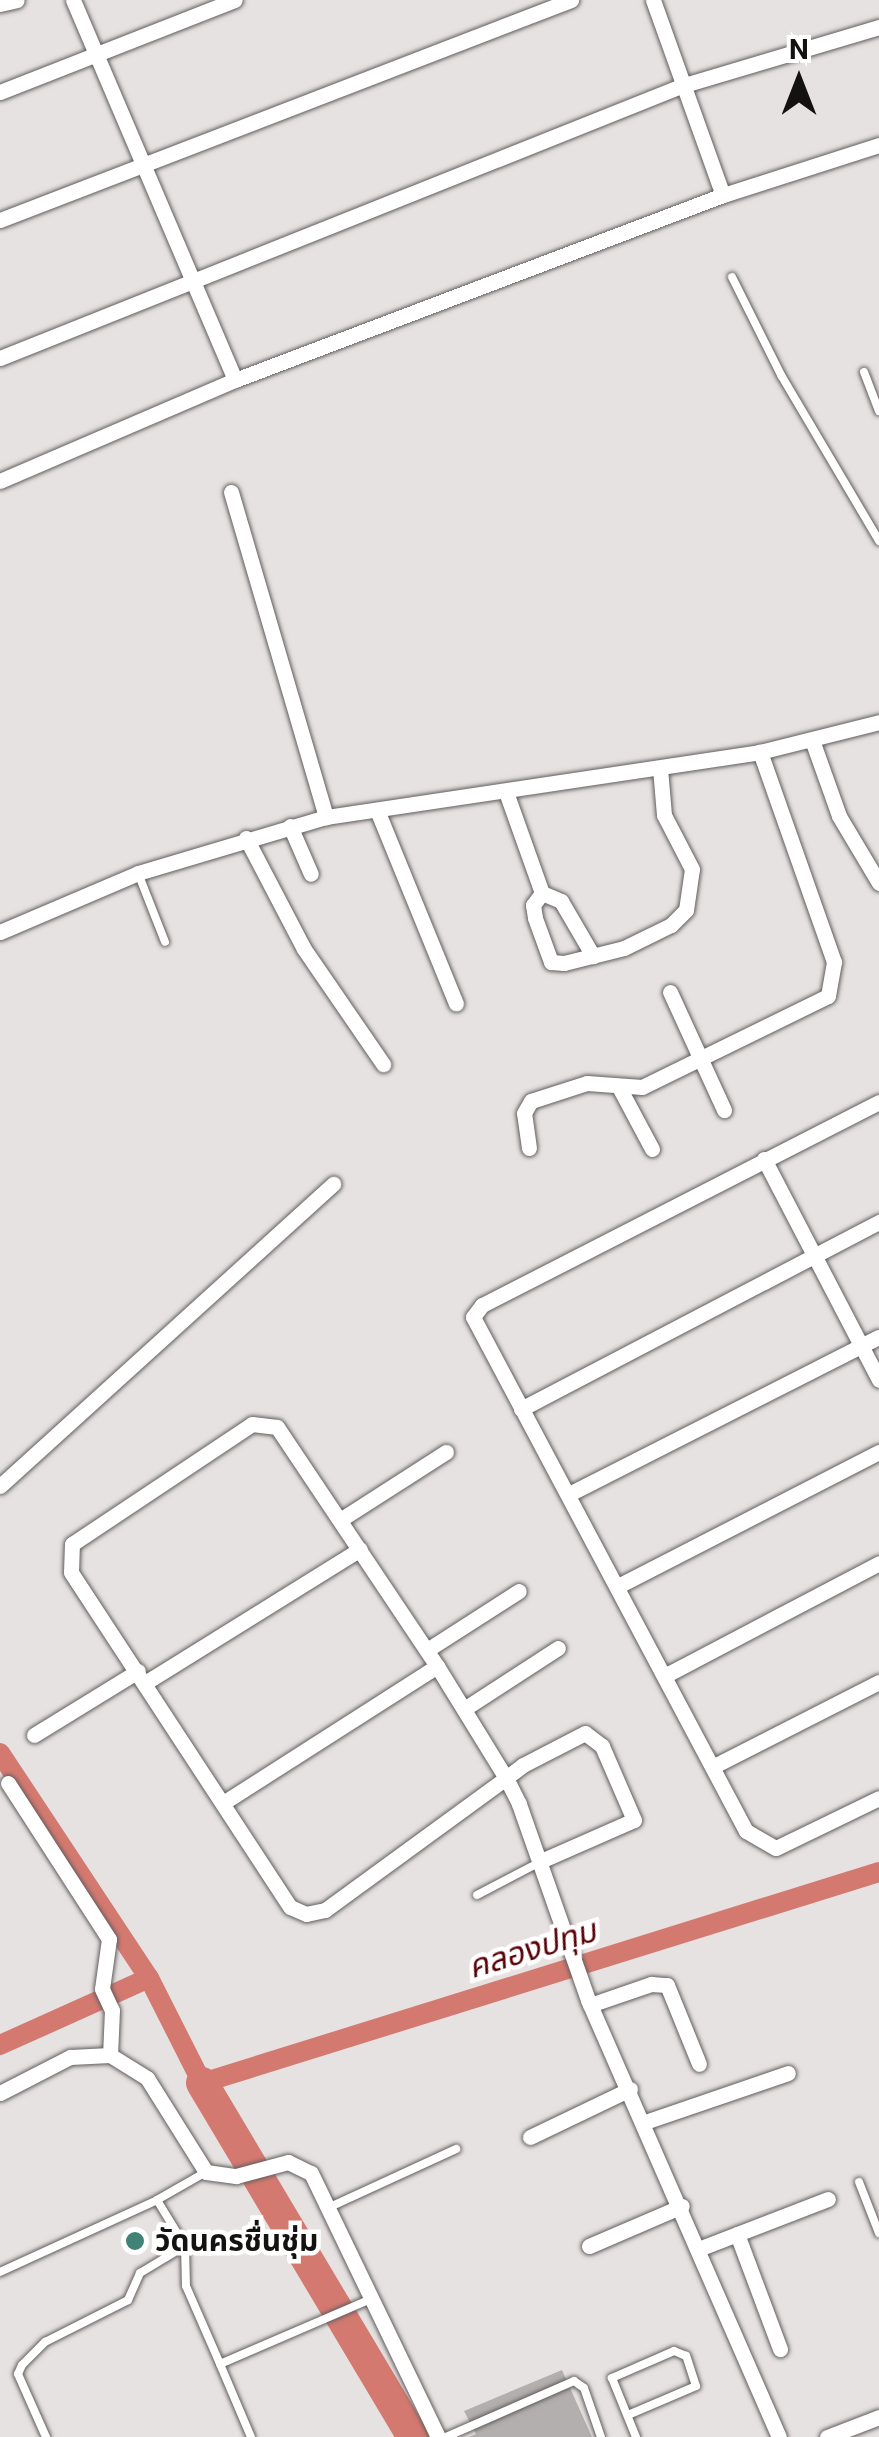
<!DOCTYPE html>
<html>
<head>
<meta charset="utf-8">
<style>
	body { margin:0 }
	#map { position:relative; width:879px; height:2437px; overflow:hidden; background:#e6e2e1; font-family:Roboto,"Noto Sans Thai",sans-serif }
	div>[style] { position:absolute }
	[style*='--x'] { left:calc(var(--x)*1px); top:calc(var(--y)*1px); width:calc(var(--w)*1px); rotate:calc(var(--a)*1deg) }
	.canal>* { height:20px; margin:-10px; padding:0 10px; transform-origin:10px; border-radius:10px; background:#d47970 }
	.river>* { height:32px; margin:-16px; padding:0 16px; transform-origin:16px; border-radius:16px; background:#d47970 }
	.building>* { inset:0; background:#b3afae }
	.roads { filter:drop-shadow(0 0 2px #615d5d) drop-shadow(0 0 2px #615d5d) }
	.service>* { height:8px; margin:-4px; padding:0 4px; transform-origin:4px; border-radius:4px; background:#fff }
	.minor>* { height:15px; margin:-7.5px; padding:0 7.5px; transform-origin:7.5px; border-radius:7.5px; background:#fff }
	.dots>* { width:28px; height:28px; translate:-50% -50%; box-sizing:border-box; border:5px solid #fff; border-radius:50% }
	span { translate:-50% -50%; white-space:nowrap; text-align:center; line-height:1.15; -webkit-text-stroke:9px #fff; paint-order:stroke }
	.poi-label { font-size:30px; color:#131211; font-weight:700 }
	.left { translate:0 -50%; text-align:left }
	.water-label { font-size:32px; color:#580207; font-style:italic }
	.north { position:absolute; left:749px; top:30px; width:100px; height:100px; -webkit-text-stroke:8px #fff; paint-order:stroke; rotate:0deg; font-size:28px; font-weight:700; line-height:40px; text-align:center; color:#131211 }
	.north::after { content:''; display:block; margin:auto; width:35px; height:45px; background:#131211; clip-path:polygon(50% 0,100% 100%,50% 72%,0 100%) }
</style>
</head>
<body>
<div id="map">
	<div class="canal">
		<div style="--x:0;--y:1753;--w:270;--a:56.5"></div>
		<div style="--x:149;--y:1978;--w:118;--a:63.2"></div>
		<div style="--x:202;--y:2083;--w:709;--a:-17.31"></div>
		<div style="--x:0;--y:2045;--w:163;--a:-24.2"></div>
	</div>
	<div class="river">
		<div style="--x:202;--y:2083;--w:412;--a:59.2"></div>
	</div>
	<div class="building">
		<div style="clip-path:polygon(562px 2370px,592px 2437px,469px 2437px,476px 2434px,464px 2411px)"></div>
	</div>
	<div class="roads">
		<div class="service">
			<div style="--x:732;--y:277;--w:110;--a:63.4"></div>
			<div style="--x:781;--y:375;--w:193;--a:59.4"></div>
			<div style="--x:864;--y:372;--w:42;--a:69"></div>
			<div style="--x:138;--y:873;--w:74;--a:68.6"></div>
			<div style="--x:477;--y:1895;--w:71;--a:-27.6"></div>
			<div style="--x:206;--y:2172;--w:56;--a:150.3"></div>
			<div style="--x:157;--y:2200;--w:54;--a:58.7"></div>
			<div style="--x:185;--y:2246;--w:40;--a:88.6"></div>
			<div style="--x:186;--y:2286;--w:85;--a:66.4"></div>
			<div style="--x:220;--y:2364;--w:164;--a:-23.3"></div>
			<div style="--x:859;--y:2182;--w:55;--a:68.6"></div>
			<div style="--x:330;--y:2207;--w:139;--a:-24.7"></div>
			<div style="--x:0;--y:2272;--w:173;--a:-24.6"></div>
			<div style="--x:220;--y:2364;--w:79;--a:67"></div>
			<div style="--x:628;--y:2415;--w:74;--a:-23.1"></div>
			<div style="--x:696;--y:2386;--w:32;--a:-108"></div>
			<div style="--x:686;--y:2356;--w:13;--a:-157"></div>
			<div style="--x:674;--y:2351;--w:68;--a:156.5"></div>
			<div style="--x:612;--y:2378;--w:64;--a:67.9"></div>
			<div style="--x:46;--y:2437;--w:69;--a:-114"></div>
			<div style="--x:18;--y:2374;--w:10;--a:-66"></div>
			<div style="--x:22;--y:2365;--w:33;--a:-45"></div>
			<div style="--x:45;--y:2342;--w:93;--a:-26.8"></div>
			<div style="--x:128;--y:2300;--w:30;--a:-66"></div>
			<div style="--x:140;--y:2273;--w:52;--a:-31"></div>
			<div style="--x:446;--y:2437;--w:140;--a:-23.6"></div>
			<div style="--x:574;--y:2381;--w:12;--a:35"></div>
			<div style="--x:584;--y:2388;--w:52;--a:70.9"></div>
		</div>
		<div class="minor">
			<div style="--x:73;--y:0;--w:413;--a:66.9"></div>
			<div style="--x:653;--y:0;--w:207;--a:70.3"></div>
			<div style="--x:0;--y:4;--w:17;--a:-13"></div>
			<div style="--x:0;--y:92;--w:252;--a:-21.4"></div>
			<div style="--x:0;--y:220;--w:612;--a:-21.07"></div>
			<div style="--x:0;--y:358;--w:733;--a:-21.77"></div>
			<div style="--x:681;--y:86;--w:207;--a:-16.6"></div>
			<div style="--x:0;--y:481;--w:256;--a:-23.3"></div>
			<div style="--x:235;--y:380;--w:522;--a:-20.76"></div>
			<div style="--x:723;--y:195;--w:164;--a:-17.8"></div>
			<div style="--x:231;--y:492;--w:339;--a:73.7"></div>
			<div style="--x:812;--y:740;--w:81;--a:70.4"></div>
			<div style="--x:839;--y:816;--w:78;--a:59.2"></div>
			<div style="--x:506;--y:792;--w:107;--a:70.4"></div>
			<div style="--x:542;--y:893;--w:15;--a:127"></div>
			<div style="--x:533;--y:905;--w:13;--a:81"></div>
			<div style="--x:535;--y:918;--w:47;--a:70"></div>
			<div style="--x:551;--y:962;--w:13;--a:4"></div>
			<div style="--x:564;--y:963;--w:62;--a:-14"></div>
			<div style="--x:624;--y:948;--w:52;--a:-26.1"></div>
			<div style="--x:671;--y:925;--w:21;--a:-45"></div>
			<div style="--x:686;--y:910;--w:41;--a:-81.7"></div>
			<div style="--x:692;--y:869;--w:61;--a:-117.4"></div>
			<div style="--x:664;--y:815;--w:47;--a:-94.9"></div>
			<div style="--x:377;--y:810;--w:209;--a:67.8"></div>
			<div style="--x:290;--y:826;--w:52;--a:66.4"></div>
			<div style="--x:246;--y:838;--w:125;--a:62.4"></div>
			<div style="--x:304;--y:949;--w:140;--a:55.5"></div>
			<div style="--x:542;--y:893;--w:21;--a:23"></div>
			<div style="--x:561;--y:901;--w:64;--a:59.8"></div>
			<div style="--x:0;--y:932;--w:150;--a:-23.1"></div>
			<div style="--x:138;--y:873;--w:196;--a:-16.6"></div>
			<div style="--x:326;--y:817;--w:439;--a:-8.5"></div>
			<div style="--x:760;--y:752;--w:123;--a:-14.1"></div>
			<div style="--x:670;--y:992;--w:130;--a:65.4"></div>
			<div style="--x:620;--y:1089;--w:68;--a:61.9"></div>
			<div style="--x:879;--y:1102;--w:446;--a:152.9"></div>
			<div style="--x:482;--y:1305;--w:15;--a:127"></div>
			<div style="--x:473;--y:1317;--w:582;--a:62.03"></div>
			<div style="--x:746;--y:1831;--w:34;--a:30"></div>
			<div style="--x:776;--y:1848;--w:114;--a:-25.9"></div>
			<div style="--x:529;--y:1148;--w:35;--a:-98"></div>
			<div style="--x:524;--y:1113;--w:14;--a:-60"></div>
			<div style="--x:531;--y:1101;--w:59;--a:-17.8"></div>
			<div style="--x:587;--y:1083;--w:55;--a:4.2"></div>
			<div style="--x:642;--y:1087;--w:207;--a:-26.1"></div>
			<div style="--x:828;--y:996;--w:35;--a:-80"></div>
			<div style="--x:834;--y:962;--w:223;--a:-109.4"></div>
			<div style="--x:764;--y:1159;--w:249;--a:62.5"></div>
			<div style="--x:521;--y:1409;--w:404;--a:-27.6"></div>
			<div style="--x:0;--y:1486;--w:450;--a:-42.2"></div>
			<div style="--x:569;--y:1494;--w:347;--a:-26.9"></div>
			<div style="--x:340;--y:1520;--w:126;--a:-32.7"></div>
			<div style="--x:620;--y:1585;--w:291;--a:-27.2"></div>
			<div style="--x:427;--y:1650;--w:109;--a:-32.7"></div>
			<div style="--x:668;--y:1674;--w:238;--a:-27.7"></div>
			<div style="--x:145;--y:1683;--w:253;--a:-31.9"></div>
			<div style="--x:464;--y:1709;--w:112;--a:-33"></div>
			<div style="--x:34;--y:1735;--w:122;--a:-31.6"></div>
			<div style="--x:716;--y:1765;--w:183;--a:-27"></div>
			<div style="--x:8;--y:1783;--w:186;--a:57.1"></div>
			<div style="--x:109;--y:1939;--w:50;--a:98"></div>
			<div style="--x:102;--y:1989;--w:23;--a:65"></div>
			<div style="--x:112;--y:2010;--w:45;--a:92.5"></div>
			<div style="--x:223;--y:1803;--w:254;--a:-32.6"></div>
			<div style="--x:543;--y:1860;--w:99;--a:-23.7"></div>
			<div style="--x:634;--y:1820;--w:81;--a:-113.4"></div>
			<div style="--x:602;--y:1746;--w:21;--a:-143"></div>
			<div style="--x:585;--y:1733;--w:70;--a:152.7"></div>
			<div style="--x:523;--y:1765;--w:21;--a:143"></div>
			<div style="--x:506;--y:1778;--w:224;--a:143.9"></div>
			<div style="--x:325;--y:1910;--w:19;--a:168"></div>
			<div style="--x:306;--y:1914;--w:17;--a:-156"></div>
			<div style="--x:290;--y:1907;--w:400;--a:-123.2"></div>
			<div style="--x:71;--y:1572;--w:28;--a:-88"></div>
			<div style="--x:72;--y:1544;--w:216;--a:-33.7"></div>
			<div style="--x:252;--y:1424;--w:25;--a:7"></div>
			<div style="--x:277;--y:1427;--w:288;--a:56.2"></div>
			<div style="--x:437;--y:1666;--w:132;--a:58.4"></div>
			<div style="--x:506;--y:1778;--w:29;--a:63"></div>
			<div style="--x:519;--y:1804;--w:208;--a:70.6"></div>
			<div style="--x:588;--y:2000;--w:477;--a:66.4"></div>
			<div style="--x:590;--y:2005;--w:65;--a:-19"></div>
			<div style="--x:651;--y:1984;--w:16;--a:4"></div>
			<div style="--x:667;--y:1985;--w:85;--a:67.9"></div>
			<div style="--x:0;--y:2093;--w:79;--a:-27.2"></div>
			<div style="--x:70;--y:2057;--w:40;--a:-2.9"></div>
			<div style="--x:110;--y:2055;--w:44;--a:31.9"></div>
			<div style="--x:147;--y:2078;--w:111;--a:57.9"></div>
			<div style="--x:206;--y:2172;--w:30;--a:8"></div>
			<div style="--x:236;--y:2176;--w:54;--a:-15.1"></div>
			<div style="--x:288;--y:2162;--w:25;--a:26"></div>
			<div style="--x:311;--y:2173;--w:293;--a:64.3"></div>
			<div style="--x:645;--y:2122;--w:151;--a:-18.9"></div>
			<div style="--x:530;--y:2137;--w:111;--a:-25.6"></div>
			<div style="--x:737;--y:2234;--w:123;--a:69.5"></div>
			<div style="--x:589;--y:2246;--w:101;--a:-23.3"></div>
			<div style="--x:701;--y:2248;--w:136;--a:-21.1"></div>
			<div style="--x:827;--y:2437;--w:56;--a:-21"></div>
		</div>
	</div>
	<div class="dots">
		<div style="left:135px;top:2241px;background:#408376"></div>
	</div>
	<div class="poi-label">
		<span class="left" style="left:155px;top:2241px">วัดนครชื่นชุ่ม</span>
	</div>
	<div class="water-label">
		<span style="left:532px;top:1949px;rotate:-17deg">คลองปทุม</span>
	</div>
	<div class="north">N</div>
</div>
</body>
</html>
